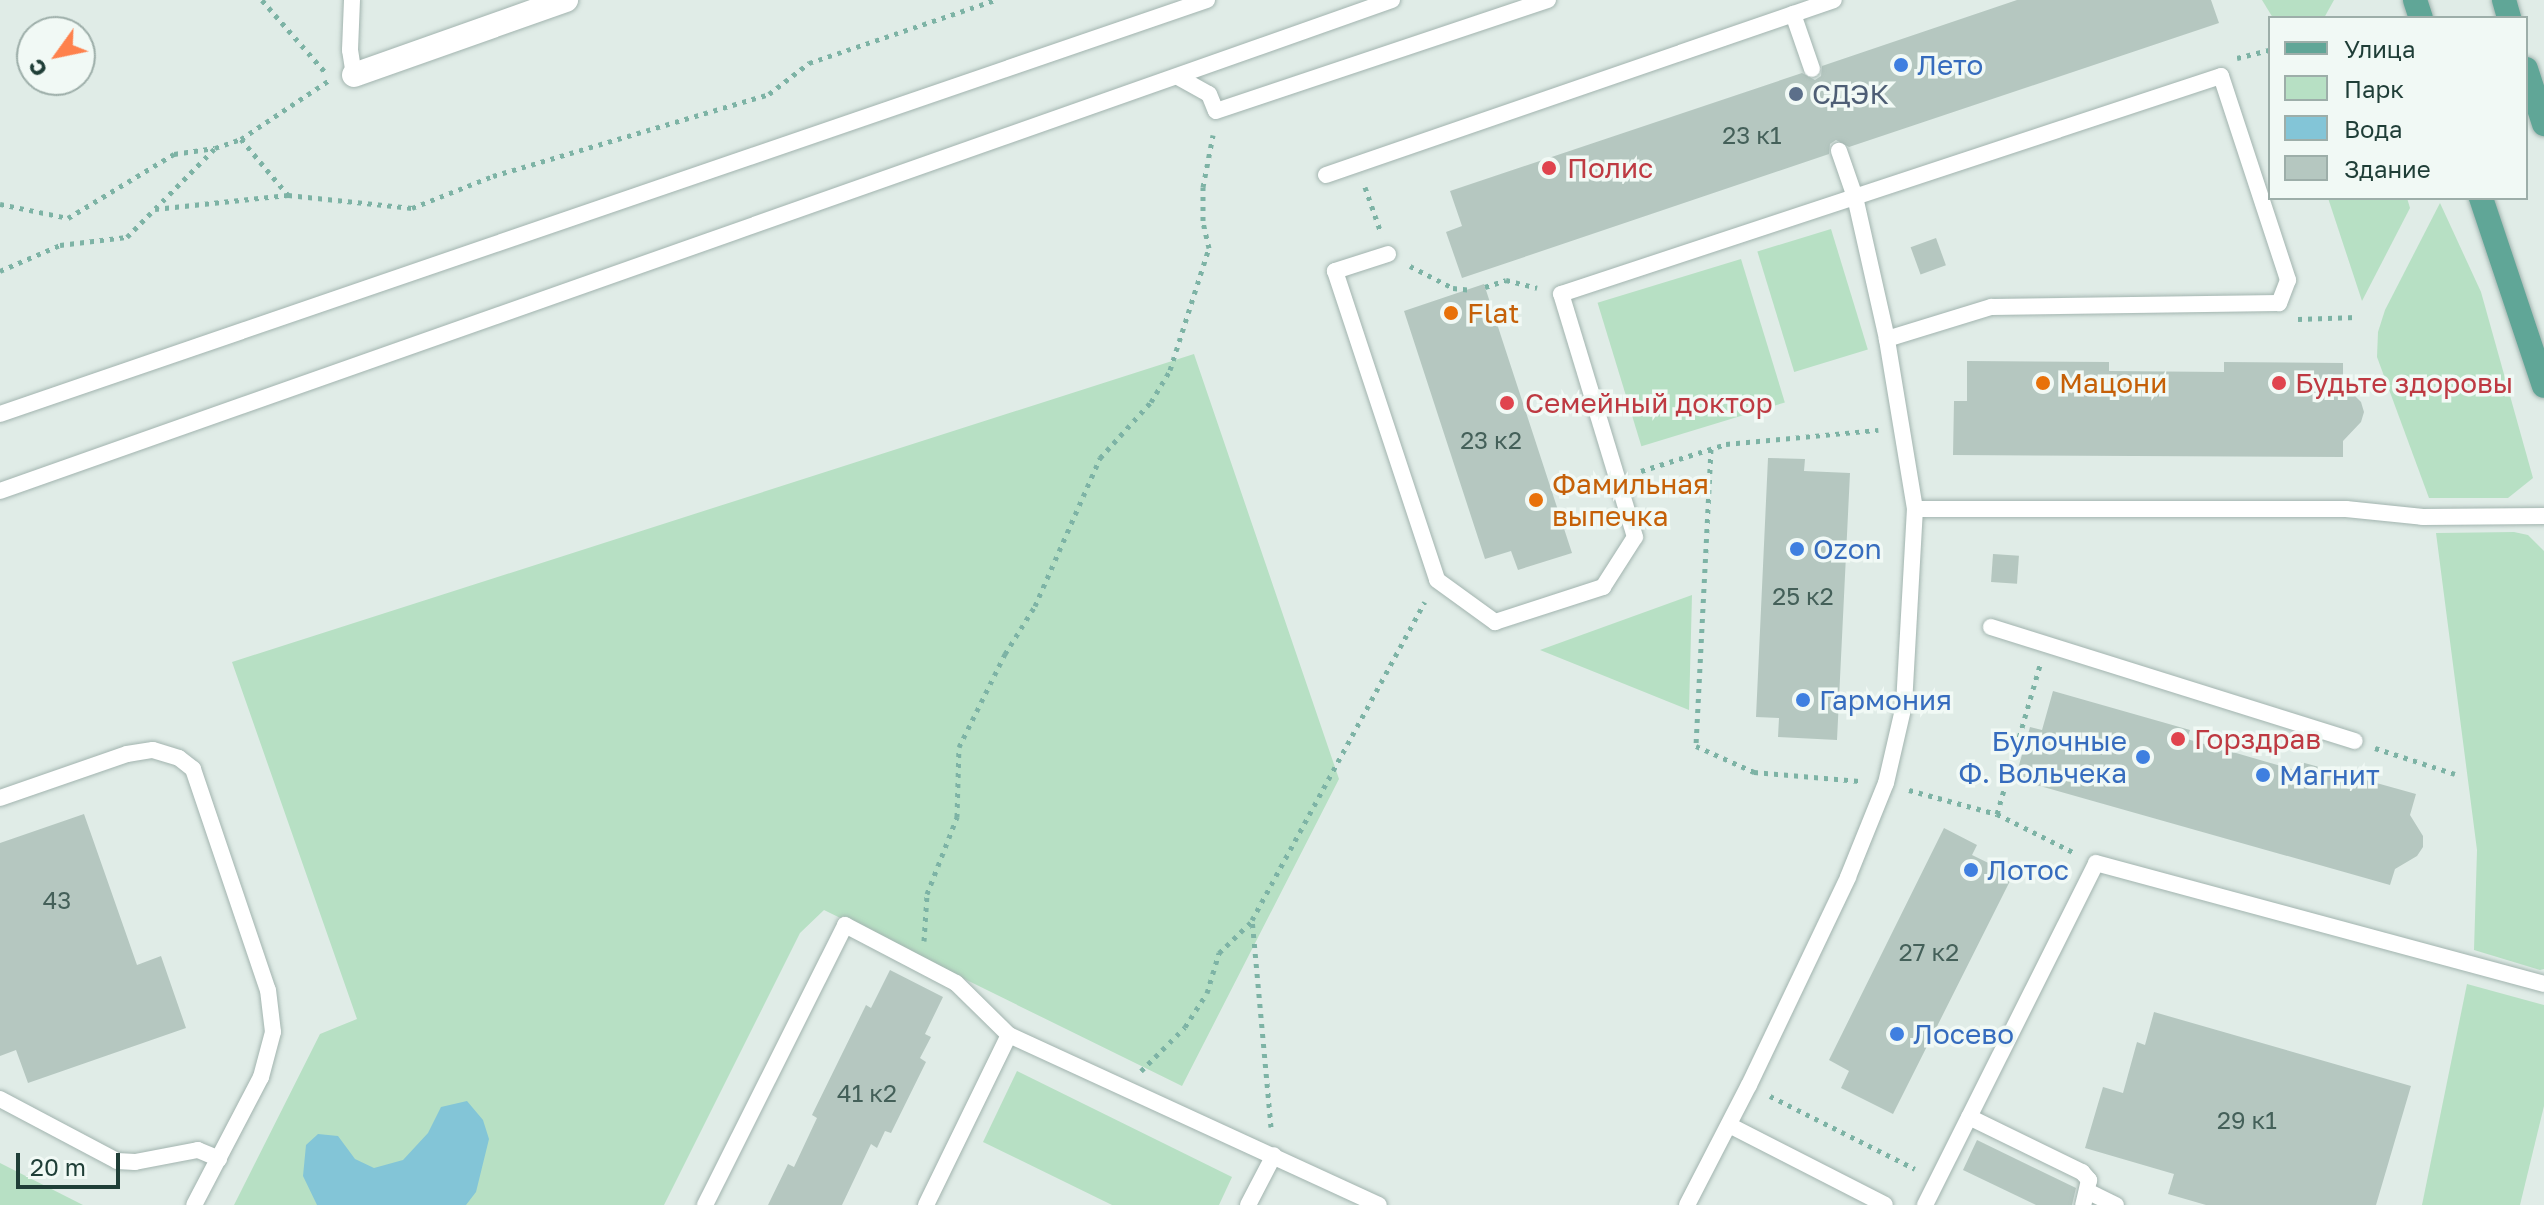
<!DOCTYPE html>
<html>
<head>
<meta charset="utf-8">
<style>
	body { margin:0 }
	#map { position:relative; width:2544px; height:1205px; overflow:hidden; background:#e0ece7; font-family:"Golos Text",sans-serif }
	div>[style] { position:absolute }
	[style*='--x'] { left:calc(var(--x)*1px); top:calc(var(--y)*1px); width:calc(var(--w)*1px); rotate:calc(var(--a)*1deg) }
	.green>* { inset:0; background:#b7e0c4; transform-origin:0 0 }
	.water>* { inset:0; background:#83c5d7 }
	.building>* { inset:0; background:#b5c7c0; transform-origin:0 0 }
	.path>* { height:5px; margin-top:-2.5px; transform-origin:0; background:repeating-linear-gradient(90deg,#7db3a5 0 4px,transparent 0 10px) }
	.roads { filter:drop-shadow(0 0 2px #a2b4af) drop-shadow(0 0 2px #a2b4af) }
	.service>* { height:16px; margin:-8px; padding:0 8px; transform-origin:8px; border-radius:8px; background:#fff }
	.minor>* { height:24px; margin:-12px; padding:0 12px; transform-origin:12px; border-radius:12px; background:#fff }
	.primary>* { height:24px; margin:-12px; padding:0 12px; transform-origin:12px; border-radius:12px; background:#60a697 }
	.dots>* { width:22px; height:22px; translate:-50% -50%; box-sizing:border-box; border:4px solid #f1f9f5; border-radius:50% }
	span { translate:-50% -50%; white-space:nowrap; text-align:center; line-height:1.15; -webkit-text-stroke:7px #f1f9f5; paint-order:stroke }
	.number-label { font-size:24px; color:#446059 }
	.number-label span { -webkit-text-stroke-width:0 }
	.shop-label { font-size:28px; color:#366cbe }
	.left { translate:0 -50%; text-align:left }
	.right { translate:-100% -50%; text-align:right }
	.service-label { font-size:28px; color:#4e5e75 }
	.health-label { font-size:28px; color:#be3a42 }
	.food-label { font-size:28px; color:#c56008 }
	.legend { position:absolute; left:2268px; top:16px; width:260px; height:184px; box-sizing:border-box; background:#f1f9f5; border:2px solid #9daea9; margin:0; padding:10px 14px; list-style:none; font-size:24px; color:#1f3e37 }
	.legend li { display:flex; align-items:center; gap:16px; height:40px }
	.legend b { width:40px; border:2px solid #9daea9 }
	.north { position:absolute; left:16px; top:16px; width:80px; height:80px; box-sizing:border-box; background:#f1f9f5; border:2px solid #9daea9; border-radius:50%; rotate:237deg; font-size:22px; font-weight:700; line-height:32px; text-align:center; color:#1f3e37 }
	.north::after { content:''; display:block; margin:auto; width:28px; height:36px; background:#fe814c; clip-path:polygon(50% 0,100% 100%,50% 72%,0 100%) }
	.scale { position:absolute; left:16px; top:1153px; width:104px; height:36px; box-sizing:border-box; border:4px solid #1f3e37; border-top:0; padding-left:10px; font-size:24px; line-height:28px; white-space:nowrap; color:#1f3e37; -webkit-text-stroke:6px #f1f9f5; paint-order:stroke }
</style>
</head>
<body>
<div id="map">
	<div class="green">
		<div style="clip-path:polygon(2262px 0,2334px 0,2324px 18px,2273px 18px)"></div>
		<div style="clip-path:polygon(2328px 198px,2407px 198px,2410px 208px,2362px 301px)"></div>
		<div style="clip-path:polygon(2440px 203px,2481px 292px,2533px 478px,2508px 498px,2429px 498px,2377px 357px,2378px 332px,2385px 310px)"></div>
		<div style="left:1831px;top:229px;width:126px;height:77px;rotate:73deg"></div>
		<div style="left:1741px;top:259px;width:150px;height:150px;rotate:73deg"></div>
		<div style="clip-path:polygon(1194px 354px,1339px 779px,1182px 1086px,824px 910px,800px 933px,664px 1205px,234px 1205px,320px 1034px,357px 1019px,232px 662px)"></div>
		<div style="clip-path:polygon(2514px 532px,2528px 535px,2544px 551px,2544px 969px,2540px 970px,2474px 950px,2477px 850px,2436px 533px)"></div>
		<div style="clip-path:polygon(1692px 595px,1689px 710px,1540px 650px)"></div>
		<div style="clip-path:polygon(2467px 984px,2544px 1005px,2544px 1106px,2520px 1205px,2422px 1205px)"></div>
		<div style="clip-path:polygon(1017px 1071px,1232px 1177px,1219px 1205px,1112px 1205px,983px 1142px)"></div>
		<div style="clip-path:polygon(0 1163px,83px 1205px,0 1205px)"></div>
	</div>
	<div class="water">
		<div style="clip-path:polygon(467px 1101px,483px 1120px,489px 1139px,476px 1192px,466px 1205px,317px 1205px,303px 1176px,306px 1145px,318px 1134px,338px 1136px,355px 1159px,374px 1168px,403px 1160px,428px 1133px,441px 1107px)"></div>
	</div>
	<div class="building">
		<div style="clip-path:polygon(2017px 0,2211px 0,2219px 23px,1849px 147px,1836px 140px,1830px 144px,1829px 154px,1462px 278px,1446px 232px,1462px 226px,1450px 191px,1802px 73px,1815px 80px,1821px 76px,1822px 66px)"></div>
		<div style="left:1936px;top:238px;width:29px;height:27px;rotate:70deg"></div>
		<div style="clip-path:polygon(1484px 284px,1572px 553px,1518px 570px,1511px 551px,1485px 559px,1404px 311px)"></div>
		<div style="clip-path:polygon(1967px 361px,2109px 362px,2109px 371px,2224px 372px,2224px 362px,2343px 363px,2343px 384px,2361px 402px,2364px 412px,2361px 422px,2343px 441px,2343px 457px,1953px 455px,1954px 401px,1967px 401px)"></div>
		<div style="clip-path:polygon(1768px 458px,1805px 459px,1804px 471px,1850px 473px,1837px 740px,1778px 737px,1779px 718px,1756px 717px)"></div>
		<div style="left:1993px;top:554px;width:26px;height:28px;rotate:4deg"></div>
		<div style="clip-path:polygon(2053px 691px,2190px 730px,2187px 739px,2236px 753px,2298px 771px,2301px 762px,2416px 794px,2410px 815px,2423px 836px,2423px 847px,2417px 856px,2395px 869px,2390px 885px,2015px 779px,2030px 727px,2042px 730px)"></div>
		<div style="clip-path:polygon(84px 814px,137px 965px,161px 956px,186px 1028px,28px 1083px,16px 1050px,0 1056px,0 843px)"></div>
		<div style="clip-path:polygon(1944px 828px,1977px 845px,1972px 855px,2013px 875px,1893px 1114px,1841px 1088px,1849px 1071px,1829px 1060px)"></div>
		<div style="clip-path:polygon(890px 970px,943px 997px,925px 1034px,931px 1037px,920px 1058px,926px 1062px,891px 1133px,885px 1131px,877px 1148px,871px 1144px,842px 1205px,768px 1205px,788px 1164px,794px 1167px,817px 1118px,812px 1115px,866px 1005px,871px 1008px)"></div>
		<div style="clip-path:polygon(2154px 1012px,2411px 1086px,2376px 1205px,2206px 1205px,2168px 1194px,2174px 1174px,2085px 1148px,2103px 1087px,2123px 1093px,2137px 1042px,2145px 1045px)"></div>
		<div style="clip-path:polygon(1977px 1140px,2076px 1188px,2072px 1205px,2036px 1205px,1963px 1170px)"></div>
	</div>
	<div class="path">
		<div style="--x:262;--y:0;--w:96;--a:48.8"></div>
		<div style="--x:2237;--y:58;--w:33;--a:-14"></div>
		<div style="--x:241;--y:139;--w:73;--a:50"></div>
		<div style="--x:1365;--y:187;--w:46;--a:70.8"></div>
		<div style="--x:0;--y:204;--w:69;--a:11.6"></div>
		<div style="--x:68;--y:218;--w:124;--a:-31.1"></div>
		<div style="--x:174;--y:154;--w:41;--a:-8.3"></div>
		<div style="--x:215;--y:148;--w:28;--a:-19"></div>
		<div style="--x:241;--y:139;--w:105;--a:-33.7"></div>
		<div style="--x:155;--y:209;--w:134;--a:-6"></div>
		<div style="--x:288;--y:195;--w:125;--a:6"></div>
		<div style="--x:412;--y:208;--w:87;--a:-21.6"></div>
		<div style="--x:493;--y:176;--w:288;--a:-16.5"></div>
		<div style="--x:769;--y:94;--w:51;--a:-37.8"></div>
		<div style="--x:809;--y:63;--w:196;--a:-18.7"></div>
		<div style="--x:1410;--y:266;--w:48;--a:27.1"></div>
		<div style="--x:1453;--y:288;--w:19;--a:6"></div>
		<div style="--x:0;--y:271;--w:65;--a:-23.4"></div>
		<div style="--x:60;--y:245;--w:67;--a:-6.8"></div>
		<div style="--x:127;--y:237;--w:125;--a:-45.3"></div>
		<div style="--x:1485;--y:287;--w:22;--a:-18"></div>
		<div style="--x:1506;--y:280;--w:32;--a:14"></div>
		<div style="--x:2298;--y:319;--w:59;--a:-1.9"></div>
		<div style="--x:1711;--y:449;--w:297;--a:92.9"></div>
		<div style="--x:1696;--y:746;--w:64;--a:24.1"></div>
		<div style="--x:1754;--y:772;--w:106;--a:4.9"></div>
		<div style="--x:1641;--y:471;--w:89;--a:-17.6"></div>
		<div style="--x:1726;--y:444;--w:153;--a:-5.3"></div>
		<div style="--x:2375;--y:748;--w:84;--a:18"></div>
		<div style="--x:1909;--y:790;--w:91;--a:15.3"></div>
		<div style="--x:1997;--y:814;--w:87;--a:26.6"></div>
		<div style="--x:1997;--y:814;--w:155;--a:-73.9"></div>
		<div style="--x:924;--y:941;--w:47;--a:-86.3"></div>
		<div style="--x:927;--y:894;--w:83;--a:-68.7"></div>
		<div style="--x:957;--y:817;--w:70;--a:-88.4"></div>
		<div style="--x:959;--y:747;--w:104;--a:-63.7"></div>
		<div style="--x:1005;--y:654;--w:57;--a:-58"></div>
		<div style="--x:1035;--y:606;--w:162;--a:-66.3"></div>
		<div style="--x:1100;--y:458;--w:76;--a:-47.7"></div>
		<div style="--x:1151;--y:402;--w:37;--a:-59"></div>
		<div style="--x:1170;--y:370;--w:128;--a:-72.3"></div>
		<div style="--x:1209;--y:248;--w:28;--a:-103"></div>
		<div style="--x:1203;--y:221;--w:34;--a:-90"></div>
		<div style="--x:1203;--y:187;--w:53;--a:-79.1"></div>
		<div style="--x:1141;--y:1071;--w:62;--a:-45"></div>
		<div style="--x:1185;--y:1027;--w:40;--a:-57.1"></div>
		<div style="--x:1207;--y:993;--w:42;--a:-73.3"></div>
		<div style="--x:1219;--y:953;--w:46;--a:-44.1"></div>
		<div style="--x:1770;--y:1096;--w:162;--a:26.7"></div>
		<div style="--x:1271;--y:1127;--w:208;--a:-95.2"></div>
		<div style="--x:1252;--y:920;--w:362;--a:-61.5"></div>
	</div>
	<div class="roads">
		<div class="service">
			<div style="--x:352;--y:0;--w:50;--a:92.3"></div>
			<div style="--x:350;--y:50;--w:25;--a:81"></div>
			<div style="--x:1793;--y:14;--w:58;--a:70.9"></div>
			<div style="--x:1178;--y:77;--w:35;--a:29"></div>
			<div style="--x:1209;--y:94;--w:18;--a:68"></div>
			<div style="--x:1216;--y:111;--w:350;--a:-18.5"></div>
			<div style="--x:1326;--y:175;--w:537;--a:-19.01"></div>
			<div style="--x:1388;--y:254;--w:56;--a:162.2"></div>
			<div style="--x:1335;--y:271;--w:325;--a:71.7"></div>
			<div style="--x:1437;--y:580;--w:72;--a:35.9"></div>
			<div style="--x:1495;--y:622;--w:114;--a:-18"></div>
			<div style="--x:1603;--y:587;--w:59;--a:-57.4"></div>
			<div style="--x:1635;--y:537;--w:254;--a:-106.9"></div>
			<div style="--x:1561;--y:294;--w:695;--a:-18.28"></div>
			<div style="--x:2221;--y:76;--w:215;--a:71.8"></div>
			<div style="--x:2288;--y:280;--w:25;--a:111"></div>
			<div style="--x:2279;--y:303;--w:288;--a:179.2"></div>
			<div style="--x:1991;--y:307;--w:109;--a:162.9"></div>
			<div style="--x:0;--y:414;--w:1276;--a:-18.93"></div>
			<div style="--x:0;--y:491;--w:1476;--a:-19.43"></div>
			<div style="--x:1915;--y:509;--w:431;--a:0"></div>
			<div style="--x:2346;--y:509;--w:77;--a:5.9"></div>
			<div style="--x:2423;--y:517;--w:121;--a:-0.5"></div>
			<div style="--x:1991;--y:627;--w:381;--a:17.4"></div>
			<div style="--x:0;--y:798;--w:134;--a:-19.1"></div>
			<div style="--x:127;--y:754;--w:26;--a:-9"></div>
			<div style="--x:153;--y:750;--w:27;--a:17"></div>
			<div style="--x:179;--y:758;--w:18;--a:38"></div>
			<div style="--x:193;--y:769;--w:233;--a:71.3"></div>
			<div style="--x:268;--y:990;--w:42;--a:83.2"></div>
			<div style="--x:273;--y:1032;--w:47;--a:104.9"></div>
			<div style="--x:261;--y:1077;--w:144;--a:117.6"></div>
			<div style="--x:0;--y:1099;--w:132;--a:27.9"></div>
			<div style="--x:117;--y:1161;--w:18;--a:3"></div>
			<div style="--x:135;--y:1162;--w:64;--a:-10.8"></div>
			<div style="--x:198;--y:1150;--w:23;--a:23"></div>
			<div style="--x:1969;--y:1117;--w:126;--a:26"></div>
			<div style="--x:2082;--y:1172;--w:11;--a:49"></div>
			<div style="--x:2089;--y:1180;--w:26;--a:103"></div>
			<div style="--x:1729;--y:1125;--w:175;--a:27.1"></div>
			<div style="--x:2089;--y:1192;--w:30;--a:26"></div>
			<div style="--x:705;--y:1205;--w:313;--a:-63.4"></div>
			<div style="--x:845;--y:925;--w:125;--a:27.6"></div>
			<div style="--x:956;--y:983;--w:74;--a:44.5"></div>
			<div style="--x:1009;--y:1035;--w:407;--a:24.7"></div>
			<div style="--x:926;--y:1205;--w:189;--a:-64"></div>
			<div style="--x:1248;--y:1205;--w:56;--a:-62.5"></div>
			<div style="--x:1687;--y:1205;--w:135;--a:-62.7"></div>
			<div style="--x:1749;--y:1085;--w:230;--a:-64.5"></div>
			<div style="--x:1848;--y:877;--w:101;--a:-68"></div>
			<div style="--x:1886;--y:783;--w:80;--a:-77"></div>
			<div style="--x:1904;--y:705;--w:196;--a:-86.8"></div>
			<div style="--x:1915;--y:509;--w:172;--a:-99.4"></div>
			<div style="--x:1887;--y:339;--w:146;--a:-102.7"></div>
			<div style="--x:1855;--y:197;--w:49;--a:-109.2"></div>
			<div style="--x:1925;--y:1205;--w:382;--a:-63.4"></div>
			<div style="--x:2096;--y:863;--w:464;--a:15.1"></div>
		</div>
		<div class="minor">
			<div style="--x:354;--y:75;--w:225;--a:-19.5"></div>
		</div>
		<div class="primary">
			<div style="--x:2415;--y:0;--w:19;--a:72"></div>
			<div style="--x:2504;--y:0;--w:19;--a:74"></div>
			<div style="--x:2526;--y:69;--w:58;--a:71.9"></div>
			<div style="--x:2481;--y:198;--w:198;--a:71.5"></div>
		</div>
	</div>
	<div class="dots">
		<div style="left:1901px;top:65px;background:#3f7fe0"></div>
		<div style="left:1796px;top:94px;background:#5c6f8a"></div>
		<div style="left:1549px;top:168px;background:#e0444e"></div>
		<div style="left:1451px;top:313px;background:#e8710a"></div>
		<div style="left:2043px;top:383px;background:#e8710a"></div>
		<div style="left:2279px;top:383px;background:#e0444e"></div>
		<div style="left:1507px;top:403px;background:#e0444e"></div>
		<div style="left:1536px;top:500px;background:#e8710a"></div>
		<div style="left:1797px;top:549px;background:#3f7fe0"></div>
		<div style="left:1803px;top:700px;background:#3f7fe0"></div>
		<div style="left:2178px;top:739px;background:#e0444e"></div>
		<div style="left:2143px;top:757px;background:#3f7fe0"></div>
		<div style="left:2263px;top:775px;background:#3f7fe0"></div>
		<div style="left:1971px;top:870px;background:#3f7fe0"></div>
		<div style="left:1897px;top:1034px;background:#3f7fe0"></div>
	</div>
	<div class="number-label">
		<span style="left:1752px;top:135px">23 к1</span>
		<span style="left:1491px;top:440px">23 к2</span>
		<span style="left:1803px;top:596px">25 к2</span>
		<span style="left:57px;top:900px">43</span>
		<span style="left:1929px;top:952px">27 к2</span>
		<span style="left:867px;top:1093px">41 к2</span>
		<span style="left:2247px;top:1120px">29 к1</span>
	</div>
	<div class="shop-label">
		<span class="left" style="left:1917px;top:65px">Лето</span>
		<span class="left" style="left:1813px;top:549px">Ozon</span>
		<span class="left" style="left:1819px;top:700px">Гармония</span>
		<span class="right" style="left:2127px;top:757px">Булочные<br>Ф. Вольчека</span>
		<span class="left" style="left:2279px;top:775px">Магнит</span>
		<span class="left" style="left:1987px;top:870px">Лотос</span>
		<span class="left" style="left:1913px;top:1034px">Лосево</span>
	</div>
	<div class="service-label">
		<span class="left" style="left:1812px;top:94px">СДЭК</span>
	</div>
	<div class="health-label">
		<span class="left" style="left:1567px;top:168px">Полис</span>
		<span class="left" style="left:2295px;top:383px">Будьте здоровы</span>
		<span class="left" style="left:1525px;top:403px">Семейный доктор</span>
		<span class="left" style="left:2194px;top:739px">Горздрав</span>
	</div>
	<div class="food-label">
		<span class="left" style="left:1467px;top:313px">Flat</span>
		<span class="left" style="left:2059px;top:383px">Мацони</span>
		<span class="left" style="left:1552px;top:500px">Фамильная<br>выпечка</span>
	</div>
	<ul class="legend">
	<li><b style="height:10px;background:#60a697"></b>Улица</li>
	<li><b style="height:22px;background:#b7e0c4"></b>Парк</li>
	<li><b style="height:22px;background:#83c5d7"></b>Вода</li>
	<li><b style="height:22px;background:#b5c7c0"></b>Здание</li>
	</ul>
	<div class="north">С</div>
	<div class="scale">20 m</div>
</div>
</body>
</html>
